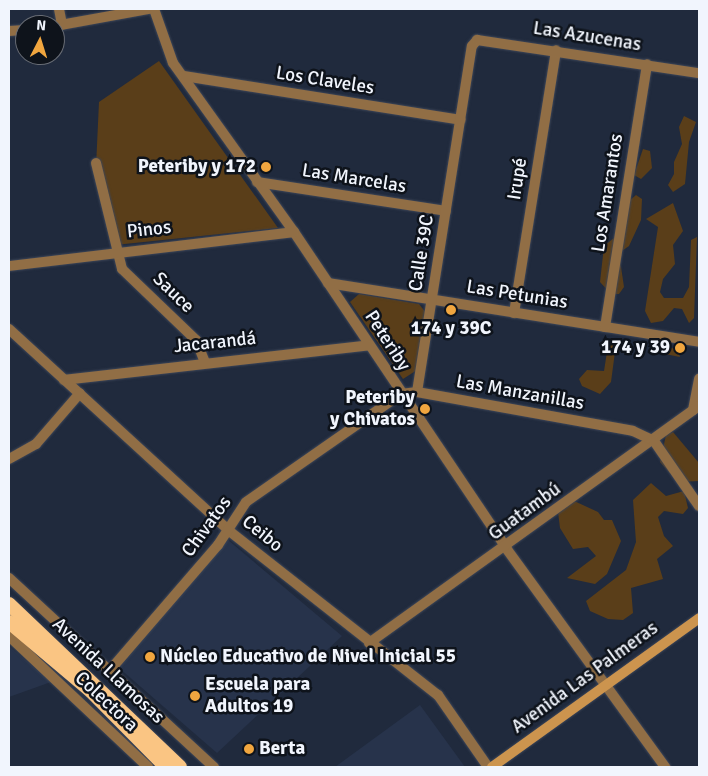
<!DOCTYPE html>
<html>
<head>
<meta charset="utf-8">
<style>
	body { margin:0 }
	#map { position:relative; width:708px; height:776px; overflow:hidden; background:#202a3d; font-family:Signika,sans-serif }
	div>[style] { position:absolute }
	[style*='--x'] { left:calc(var(--x)*1px); top:calc(var(--y)*1px); width:calc(var(--w)*1px); rotate:calc(var(--a)*1deg) }
	.built>* { inset:0; background:#27334b }
	.green>* { inset:0; background:#5a3e19 }
	.roads { filter:drop-shadow(0 0 1px #3d4658) drop-shadow(0 0 1px #3d4658) }
	.minor>* { height:10px; margin:-5px; padding:0 5px; transform-origin:5px; border-radius:5px; background:#916e45 }
	.secondary>* { height:10px; margin:-5px; padding:0 5px; transform-origin:5px; border-radius:5px; background:#cc944e }
	.trunk>* { height:14px; margin:-7px; padding:0 7px; transform-origin:7px; border-radius:7px; background:#fac583 }
	.dots>* { width:14px; height:14px; translate:-50% -50%; box-sizing:border-box; border:2px solid #0e131b; border-radius:50% }
	span { translate:-50% -50%; white-space:nowrap; text-align:center; line-height:1.15; -webkit-text-stroke:5px #0e131b; paint-order:stroke }
	.street-label { font-size:19px; color:#f1f5fd }
	.poi-label { font-size:19px; color:#f1f5fd; font-weight:700 }
	.right { translate:-100% -50%; text-align:right }
	.left { translate:0 -50%; text-align:left }
	.frame { position:absolute; inset:0; border:10px solid #f1f5fd; pointer-events:none }
	.north { position:absolute; left:15px; top:15px; width:50px; height:50px; box-sizing:border-box; background:#0e131b; border:1px solid #696d75; border-radius:50%; rotate:5deg; font-size:14px; font-weight:700; line-height:20px; text-align:center; color:#f1f5fd }
	.north::after { content:''; display:block; margin:auto; width:18px; height:22px; background:#f1a63f; clip-path:polygon(50% 0,100% 100%,50% 72%,0 100%) }
</style>
</head>
<body>
<div id="map">
	<div class="built">
		<div style="clip-path:polygon(228px 540px,342px 636px,217px 753px,119px 668px)"></div>
		<div style="clip-path:polygon(9px 646px,51px 682px,9px 697px)"></div>
		<div style="clip-path:polygon(420px 705px,465px 767px,335px 767px)"></div>
	</div>
	<div class="green">
		<div style="clip-path:polygon(159px 61px,278px 228px,115px 245px,96px 167px,99px 102px)"></div>
		<div style="clip-path:polygon(684px 116px,696px 122px,689px 142px,685px 184px,673px 192px,668px 185px,674px 174px,674px 162px,682px 144px,679px 127px)"></div>
		<div style="clip-path:polygon(643px 149px,650px 151px,652px 168px,641px 179px,634px 175px)"></div>
		<div style="clip-path:polygon(636px 195px,642px 199px,641px 220px,629px 246px,619px 253px,624px 287px,619px 294px,611px 294px,600px 282px,604px 246px,620px 233px,628px 202px)"></div>
		<div style="clip-path:polygon(673px 203px,683px 231px,673px 245px,675px 264px,663px 279px,660px 292px,664px 298px,683px 298px,689px 287px,691px 240px,697px 237px,694px 318px,689px 323px,682px 309px,674px 308px,663px 321px,651px 323px,645px 311px,658px 227px,646px 219px)"></div>
		<div style="clip-path:polygon(359px 294px,419px 304px,426px 313px,417px 370px,403px 379px,350px 302px)"></div>
		<div style="clip-path:polygon(609px 339px,630px 347px,615px 352px,611px 382px,600px 394px,582px 386px,579px 379px,587px 370px,604px 371px)"></div>
		<div style="clip-path:polygon(654px 339px,678px 351px,680px 357px,650px 351px)"></div>
		<div style="clip-path:polygon(673px 432px,699px 463px,699px 481px,678px 482px,660px 462px,666px 435px)"></div>
		<div style="clip-path:polygon(651px 483px,666px 496px,684px 491px,688px 508px,683px 514px,664px 511px,658px 517px,664px 536px,673px 546px,657px 559px,663px 579px,631px 588px,633px 613px,623px 620px,608px 619px,590px 611px,586px 601px,626px 570px,636px 542px,633px 500px)"></div>
		<div style="clip-path:polygon(572px 500px,598px 512px,604px 520px,612px 520px,621px 541px,607px 574px,595px 584px,567px 578px,596px 556px,588px 547px,573px 549px,560px 528px,558px 512px)"></div>
	</div>
	<div class="roads">
		<div class="minor">
			<div style="--x:59;--y:9;--w:16;--a:79"></div>
			<div style="--x:154;--y:9;--w:57;--a:70.6"></div>
			<div style="--x:173;--y:63;--w:208;--a:54.4"></div>
			<div style="--x:294;--y:232;--w:381;--a:56.1"></div>
			<div style="--x:506;--y:548;--w:271;--a:54"></div>
			<div style="--x:55;--y:26;--w:96;--a:-10.3"></div>
			<div style="--x:9;--y:31;--w:16;--a:-4"></div>
			<div style="--x:184;--y:76;--w:280;--a:9"></div>
			<div style="--x:96;--y:163;--w:109;--a:76.2"></div>
			<div style="--x:122;--y:269;--w:103;--a:43.8"></div>
			<div style="--x:196;--y:340;--w:24;--a:68"></div>
			<div style="--x:257;--y:182;--w:191;--a:8.7"></div>
			<div style="--x:9;--y:266;--w:287;--a:-6.8"></div>
			<div style="--x:328;--y:283;--w:376;--a:9"></div>
			<div style="--x:514;--y:313;--w:266;--a:-80.9"></div>
			<div style="--x:605;--y:327;--w:266;--a:-80.9"></div>
			<div style="--x:9;--y:329;--w:297;--a:42.5"></div>
			<div style="--x:228;--y:530;--w:267;--a:38.2"></div>
			<div style="--x:438;--y:695;--w:88;--a:55.2"></div>
			<div style="--x:64;--y:380;--w:307;--a:-6.5"></div>
			<div style="--x:417;--y:392;--w:350;--a:-81"></div>
			<div style="--x:472;--y:46;--w:8;--a:-50"></div>
			<div style="--x:477;--y:40;--w:224;--a:8.5"></div>
			<div style="--x:693;--y:410;--w:32;--a:-79"></div>
			<div style="--x:9;--y:459;--w:31;--a:-29"></div>
			<div style="--x:36;--y:444;--w:67;--a:-49.2"></div>
			<div style="--x:9;--y:578;--w:279;--a:42.7"></div>
			<div style="--x:9;--y:636;--w:191;--a:43.3"></div>
			<div style="--x:369;--y:643;--w:406;--a:-35.7"></div>
			<div style="--x:111;--y:669;--w:164;--a:-49.2"></div>
			<div style="--x:218;--y:545;--w:51;--a:-56.9"></div>
			<div style="--x:246;--y:502;--w:189;--a:-34.9"></div>
			<div style="--x:401;--y:394;--w:16;--a:-7"></div>
			<div style="--x:417;--y:392;--w:219;--a:10.2"></div>
			<div style="--x:633;--y:431;--w:23;--a:25"></div>
			<div style="--x:654;--y:441;--w:79;--a:55.3"></div>
		</div>
		<div class="secondary">
			<div style="--x:492;--y:767;--w:255;--a:-35.7"></div>
		</div>
		<div class="trunk">
			<div style="--x:9;--y:604;--w:236;--a:43.6"></div>
			<div style="--x:9;--y:622;--w:107;--a:40.1"></div>
			<div style="--x:91;--y:691;--w:107;--a:45.4"></div>
		</div>
	</div>
	<div class="dots">
		<div style="left:266px;top:167px;background:#f1a63f"></div>
		<div style="left:451px;top:310px;background:#f1a63f"></div>
		<div style="left:680px;top:348px;background:#f1a63f"></div>
		<div style="left:425px;top:409px;background:#f1a63f"></div>
		<div style="left:150px;top:657px;background:#f1a63f"></div>
		<div style="left:195px;top:696px;background:#f1a63f"></div>
		<div style="left:249px;top:749px;background:#f1a63f"></div>
	</div>
	<div class="street-label">
		<span style="left:587px;top:37px;rotate:9deg">Las Azucenas</span>
		<span style="left:325px;top:81px;rotate:9deg">Los Claveles</span>
		<span style="left:354px;top:179px;rotate:9deg">Las Marcelas</span>
		<span style="left:518px;top:179px;rotate:-81deg">Irupé</span>
		<span style="left:608px;top:193px;rotate:-81deg">Los Amarantos</span>
		<span style="left:149px;top:230px;rotate:-6deg">Pinos</span>
		<span style="left:422px;top:253px;rotate:-81deg">Calle 39C</span>
		<span style="left:173px;top:293px;rotate:44deg">Sauce</span>
		<span style="left:517px;top:295px;rotate:9deg">Las Petunias</span>
		<span style="left:387px;top:341px;rotate:57deg">Peteriby</span>
		<span style="left:215px;top:343px;rotate:-6deg">Jacarandá</span>
		<span style="left:520px;top:393px;rotate:10deg">Las Manzanillas</span>
		<span style="left:525px;top:512px;rotate:-36deg">Guatambú</span>
		<span style="left:207px;top:527px;rotate:-54deg">Chivatos</span>
		<span style="left:262px;top:534px;rotate:39deg">Ceibo</span>
		<span style="left:108px;top:671px;rotate:43deg">Avenida Llamosas</span>
		<span style="left:585px;top:678px;rotate:-36deg">Avenida Las Palmeras</span>
		<span style="left:106px;top:702px;rotate:43deg">Colectora</span>
	</div>
	<div class="poi-label">
		<span class="right" style="left:256px;top:167px">Peteriby y 172</span>
		<span style="left:451px;top:329px">174 y 39C</span>
		<span class="right" style="left:670px;top:348px">174 y 39</span>
		<span class="right" style="left:415px;top:409px">Peteriby<br>y Chivatos</span>
		<span class="left" style="left:160px;top:657px">Núcleo Educativo de Nivel Inicial 55</span>
		<span class="left" style="left:205px;top:696px">Escuela para<br>Adultos 19</span>
		<span class="left" style="left:259px;top:749px">Berta</span>
	</div>
	<div class="frame"></div>
	<div class="north">N</div>
</div>
</body>
</html>
